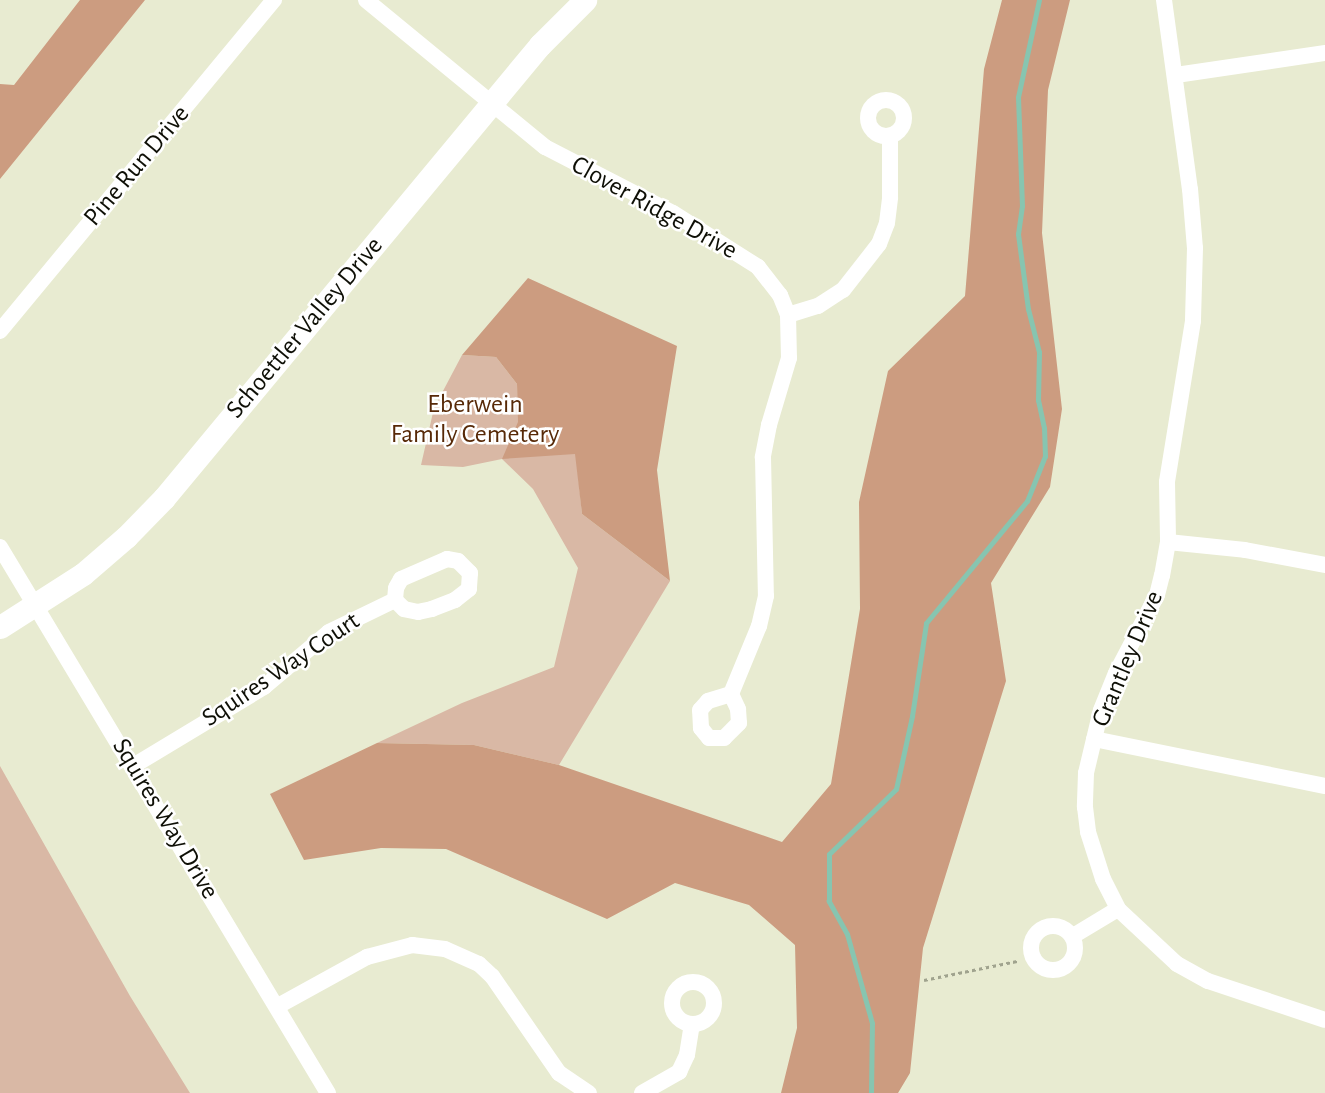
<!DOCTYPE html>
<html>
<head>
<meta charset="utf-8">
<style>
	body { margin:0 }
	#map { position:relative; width:1325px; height:1093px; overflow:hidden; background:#e8ebd1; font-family:"Alegreya Sans",sans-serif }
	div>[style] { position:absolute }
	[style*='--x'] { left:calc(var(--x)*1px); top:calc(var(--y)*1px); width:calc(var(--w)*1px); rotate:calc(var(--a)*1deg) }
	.green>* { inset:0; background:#d9b8a5 }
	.forest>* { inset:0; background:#cc9c80 }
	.stream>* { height:5px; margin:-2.5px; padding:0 2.5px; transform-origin:2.5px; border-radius:2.5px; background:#87c5b0 }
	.path>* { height:2.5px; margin-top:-1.25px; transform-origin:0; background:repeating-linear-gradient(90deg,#a0a38e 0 3.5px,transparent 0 7px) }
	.street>* { height:16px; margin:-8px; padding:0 8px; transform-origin:8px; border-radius:8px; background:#fff }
	.street>.ring { margin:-8px; padding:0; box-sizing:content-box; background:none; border:16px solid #fff; border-radius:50% }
	.secondary>* { height:23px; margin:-11.5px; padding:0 11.5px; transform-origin:11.5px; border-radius:11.5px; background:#fff }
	span { translate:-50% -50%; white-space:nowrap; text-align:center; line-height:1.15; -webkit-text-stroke:5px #fff; paint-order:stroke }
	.street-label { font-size:26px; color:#0e0f06 }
	.park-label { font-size:26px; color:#572907 }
</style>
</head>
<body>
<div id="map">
	<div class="green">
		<div style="clip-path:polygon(462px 355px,496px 357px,517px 384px,519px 422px,576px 454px,582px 514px,670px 581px,559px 765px,474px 745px,377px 743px,462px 703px,554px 667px,578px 568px,533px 489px,502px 459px,463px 467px,421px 465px,434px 408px)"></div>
		<div style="clip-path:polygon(0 766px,130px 996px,190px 1093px,0 1093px)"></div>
	</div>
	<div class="forest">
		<div style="clip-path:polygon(80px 0,145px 0,0 179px,0 84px,14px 85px)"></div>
		<div style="clip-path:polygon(1002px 0,1070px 0,1048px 90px,1042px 233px,1062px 409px,1050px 487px,991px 583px,1006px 681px,923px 948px,910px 1073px,898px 1093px,781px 1093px,797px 1028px,795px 945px,749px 905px,675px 883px,607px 919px,446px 849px,381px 848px,304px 860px,270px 794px,377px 743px,474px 745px,559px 765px,782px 842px,831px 784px,860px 609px,859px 502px,888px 371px,965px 296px,984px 69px)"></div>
		<div style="clip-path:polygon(528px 278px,677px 346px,657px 470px,670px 581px,582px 514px,575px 454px,502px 459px,518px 422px,517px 384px,496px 357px,462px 355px)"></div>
	</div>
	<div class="stream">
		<div style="--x:871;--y:1093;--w:70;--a:-89.2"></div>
		<div style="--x:872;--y:1023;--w:92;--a:-105.7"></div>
		<div style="--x:847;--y:934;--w:38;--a:-119"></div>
		<div style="--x:829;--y:901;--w:47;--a:-90"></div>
		<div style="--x:829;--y:854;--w:93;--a:-44.1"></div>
		<div style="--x:896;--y:789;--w:75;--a:-77.6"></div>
		<div style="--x:912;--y:716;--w:94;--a:-81.4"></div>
		<div style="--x:926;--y:623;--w:158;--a:-50.4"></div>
		<div style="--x:1027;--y:501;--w:48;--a:-68.2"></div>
		<div style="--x:1045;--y:456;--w:28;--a:-92"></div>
		<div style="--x:1044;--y:428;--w:29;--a:-102"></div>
		<div style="--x:1038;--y:400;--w:48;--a:-88.8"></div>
		<div style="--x:1039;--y:352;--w:44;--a:-104.3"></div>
		<div style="--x:1028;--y:309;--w:76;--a:-97.6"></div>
		<div style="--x:1018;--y:234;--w:28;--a:-82"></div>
		<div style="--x:1022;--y:206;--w:109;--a:-92.1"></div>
		<div style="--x:1018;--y:97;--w:99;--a:-77.8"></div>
	</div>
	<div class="path">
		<div style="--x:924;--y:980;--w:95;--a:-11.5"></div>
	</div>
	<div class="street">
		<div style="--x:366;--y:0;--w:232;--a:39.4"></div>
		<div style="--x:545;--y:147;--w:144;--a:27.3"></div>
		<div style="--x:673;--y:213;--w:101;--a:32.4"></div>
		<div style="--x:758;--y:267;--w:36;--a:52"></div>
		<div style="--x:780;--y:295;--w:22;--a:68"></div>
		<div style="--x:788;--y:315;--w:43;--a:88.7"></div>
		<div style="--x:789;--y:358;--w:70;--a:106.6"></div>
		<div style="--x:769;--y:425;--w:33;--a:101"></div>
		<div style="--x:763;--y:457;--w:139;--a:88.8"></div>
		<div style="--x:766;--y:596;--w:31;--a:103"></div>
		<div style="--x:759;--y:626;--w:74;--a:112.4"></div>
		<div style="--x:1164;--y:0;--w:191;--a:82.2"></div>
		<div style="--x:1190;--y:189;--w:59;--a:85.2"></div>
		<div style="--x:1195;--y:248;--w:73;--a:91.6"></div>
		<div style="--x:1193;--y:321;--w:163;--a:99.2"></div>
		<div style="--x:1167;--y:482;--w:60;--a:89"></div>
		<div style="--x:1168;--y:542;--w:34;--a:100"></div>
		<div style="--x:1162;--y:575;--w:21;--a:104"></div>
		<div style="--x:1157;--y:595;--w:88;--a:117.7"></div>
		<div style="--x:1116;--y:673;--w:40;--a:112"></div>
		<div style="--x:1101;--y:710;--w:65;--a:103.4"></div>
		<div style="--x:1086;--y:773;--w:34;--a:92"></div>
		<div style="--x:1085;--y:807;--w:25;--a:83"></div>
		<div style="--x:1088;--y:832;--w:49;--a:72.3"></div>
		<div style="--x:1103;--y:879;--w:34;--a:63"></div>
		<div style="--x:1118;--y:909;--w:81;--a:43"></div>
		<div style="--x:1177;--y:964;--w:35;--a:29"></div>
		<div style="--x:1208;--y:981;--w:123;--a:18.4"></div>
		<div style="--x:1176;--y:75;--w:151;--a:-8.4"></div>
		<div class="ring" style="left:868px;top:100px;width:20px;height:20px"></div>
		<div style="--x:788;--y:315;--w:31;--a:-17"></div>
		<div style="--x:818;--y:306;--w:30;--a:-33"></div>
		<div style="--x:843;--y:290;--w:58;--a:-52"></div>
		<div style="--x:879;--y:244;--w:22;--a:-69"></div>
		<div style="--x:887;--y:223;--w:26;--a:-83"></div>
		<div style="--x:890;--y:197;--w:61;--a:-90"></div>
		<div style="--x:0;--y:331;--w:430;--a:-50.4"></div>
		<div style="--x:1168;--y:542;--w:77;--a:5.9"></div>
		<div style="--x:1245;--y:550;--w:81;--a:10.6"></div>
		<div style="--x:0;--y:547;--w:637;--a:59.01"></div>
		<div style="--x:447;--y:559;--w:11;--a:10"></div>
		<div style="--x:458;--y:561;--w:17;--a:45"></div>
		<div style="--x:470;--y:573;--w:16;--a:94"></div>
		<div style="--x:469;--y:589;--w:18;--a:142"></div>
		<div style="--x:455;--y:600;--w:25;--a:159"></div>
		<div style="--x:432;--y:609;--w:14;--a:168"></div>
		<div style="--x:418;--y:612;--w:14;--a:-168"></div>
		<div style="--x:404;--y:609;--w:13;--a:-135"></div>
		<div style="--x:395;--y:600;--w:12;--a:-85"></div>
		<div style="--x:396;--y:588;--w:10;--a:-61"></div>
		<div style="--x:401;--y:579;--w:50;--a:-23.5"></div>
		<div style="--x:731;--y:694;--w:17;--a:65"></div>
		<div style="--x:738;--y:709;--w:14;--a:86"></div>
		<div style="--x:739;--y:723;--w:21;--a:135"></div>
		<div style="--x:724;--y:738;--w:15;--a:180"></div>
		<div style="--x:709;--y:738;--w:13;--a:-129"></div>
		<div style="--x:701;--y:728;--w:18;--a:-93"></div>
		<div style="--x:700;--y:710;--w:12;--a:-48"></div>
		<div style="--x:708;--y:701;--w:24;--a:-17"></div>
		<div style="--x:1094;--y:739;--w:236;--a:11.5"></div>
		<div style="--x:133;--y:766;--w:153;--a:-31.1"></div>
		<div style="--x:264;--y:687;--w:85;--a:-40.2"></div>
		<div style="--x:329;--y:632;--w:73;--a:-25.9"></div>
		<div class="ring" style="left:1031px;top:926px;width:28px;height:28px"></div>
		<div style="--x:1073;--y:936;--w:52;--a:-31"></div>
		<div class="ring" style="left:672px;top:982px;width:26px;height:26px"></div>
		<div style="--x:278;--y:1006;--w:102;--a:-28.8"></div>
		<div style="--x:367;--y:957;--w:47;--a:-14.9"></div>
		<div style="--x:412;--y:945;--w:33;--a:7"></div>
		<div style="--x:445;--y:949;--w:37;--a:24"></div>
		<div style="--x:479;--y:964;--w:18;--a:43"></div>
		<div style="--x:492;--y:976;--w:118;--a:55.4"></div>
		<div style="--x:559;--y:1073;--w:36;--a:34"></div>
		<div style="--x:642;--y:1093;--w:43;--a:-29.6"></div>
		<div style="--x:679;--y:1072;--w:19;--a:-65"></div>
		<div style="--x:687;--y:1055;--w:31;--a:-81"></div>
	</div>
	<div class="secondary">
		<div style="--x:0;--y:627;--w:98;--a:-32.6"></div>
		<div style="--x:83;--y:574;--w:57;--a:-40.7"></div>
		<div style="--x:126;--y:537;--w:54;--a:-45.7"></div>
		<div style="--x:164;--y:498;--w:589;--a:-50.31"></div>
		<div style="--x:540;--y:45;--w:64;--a:-45"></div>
	</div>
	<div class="street-label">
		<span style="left:137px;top:166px;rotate:-50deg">Pine Run Drive</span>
		<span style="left:654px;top:208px;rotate:29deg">Clover Ridge Drive</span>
		<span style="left:305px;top:328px;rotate:-50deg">Schoettler Valley Drive</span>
		<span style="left:1128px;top:659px;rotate:-67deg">Grantley Drive</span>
		<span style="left:281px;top:670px;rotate:-34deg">Squires Way Court</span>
		<span style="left:165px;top:819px;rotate:59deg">Squires Way Drive</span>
	</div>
	<div class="park-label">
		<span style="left:475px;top:420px">Eberwein<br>Family Cemetery</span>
	</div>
</div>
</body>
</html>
